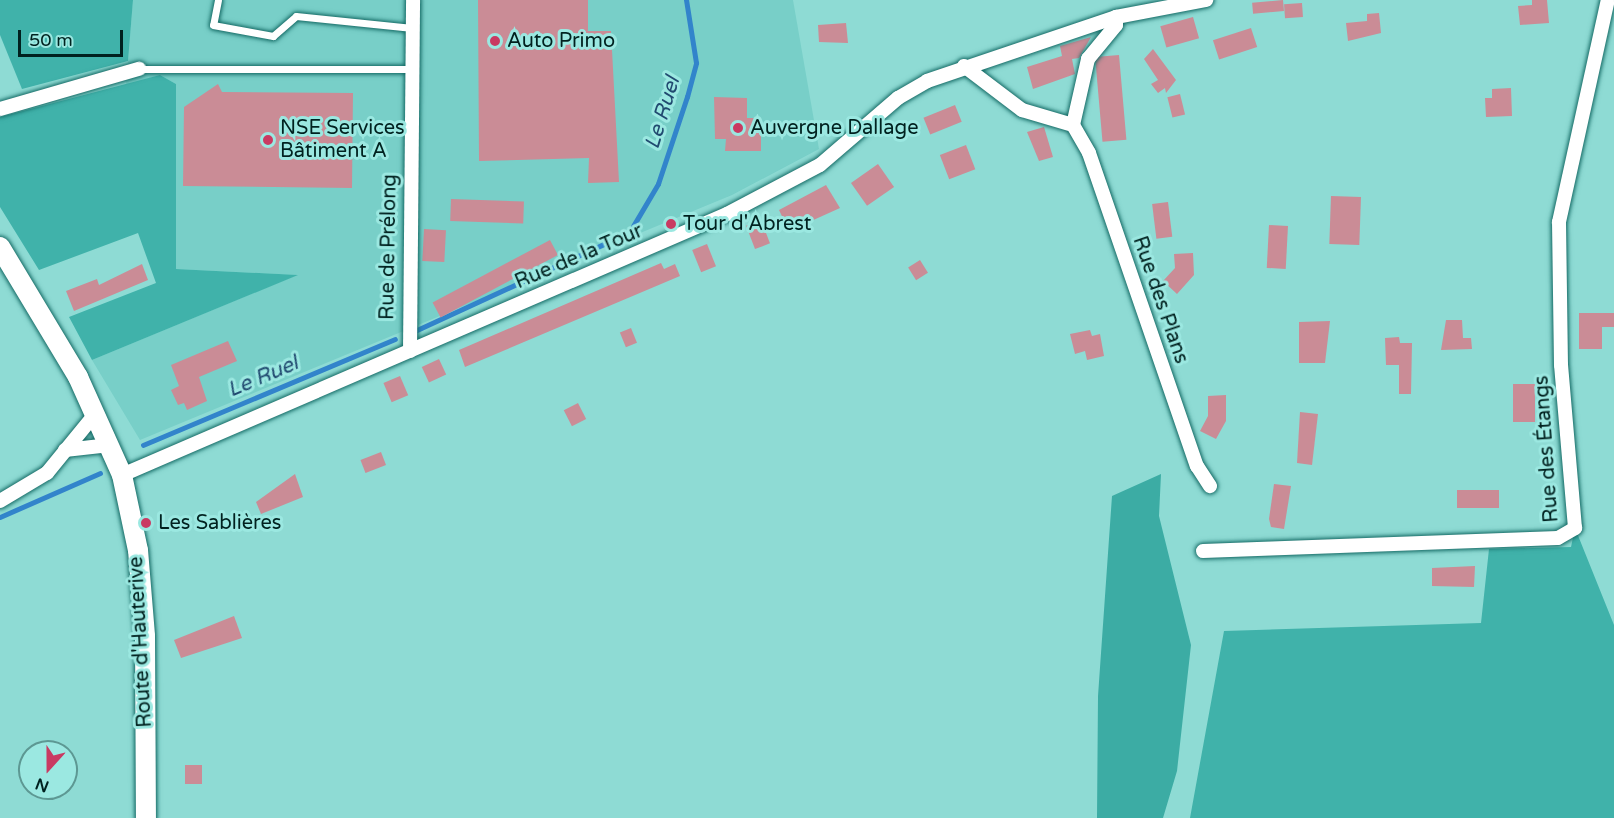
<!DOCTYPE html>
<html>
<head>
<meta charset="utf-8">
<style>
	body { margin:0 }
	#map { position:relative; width:1614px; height:818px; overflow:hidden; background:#8edbd4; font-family:"Varela Round",sans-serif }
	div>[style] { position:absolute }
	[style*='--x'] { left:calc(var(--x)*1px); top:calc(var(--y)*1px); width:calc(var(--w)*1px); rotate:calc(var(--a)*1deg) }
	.built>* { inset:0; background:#78cfc8 }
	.green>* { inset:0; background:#40b2aa }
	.forest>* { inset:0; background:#3caca4 }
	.stream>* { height:4.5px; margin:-2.25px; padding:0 2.25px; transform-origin:2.25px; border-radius:2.25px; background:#3284cb }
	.building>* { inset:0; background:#ca8c96; transform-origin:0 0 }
	.roads { filter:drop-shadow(0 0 2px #146a65) drop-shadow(0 0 2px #146a65) }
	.lane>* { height:7px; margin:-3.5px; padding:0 3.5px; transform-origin:3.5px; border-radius:3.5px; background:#fff }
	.street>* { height:14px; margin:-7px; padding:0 7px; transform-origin:7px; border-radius:7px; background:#fff }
	.secondary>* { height:20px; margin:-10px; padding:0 10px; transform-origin:10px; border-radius:10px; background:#fff }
	.dots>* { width:16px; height:16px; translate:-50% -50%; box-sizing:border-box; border:3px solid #9be8e1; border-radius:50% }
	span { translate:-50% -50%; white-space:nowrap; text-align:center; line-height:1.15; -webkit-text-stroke:6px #9be8e1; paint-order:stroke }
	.poi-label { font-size:20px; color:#00211f }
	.left { translate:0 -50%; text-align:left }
	.street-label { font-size:20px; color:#00211f }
	.water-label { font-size:21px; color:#214a70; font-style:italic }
	.north { position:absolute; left:18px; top:740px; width:60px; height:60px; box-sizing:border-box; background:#9be8e1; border:2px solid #5d9893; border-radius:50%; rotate:201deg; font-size:16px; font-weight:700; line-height:24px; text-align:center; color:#00211f }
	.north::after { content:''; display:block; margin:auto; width:21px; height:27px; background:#c93a62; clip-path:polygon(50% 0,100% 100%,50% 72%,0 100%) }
	.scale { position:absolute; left:18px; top:30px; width:105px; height:27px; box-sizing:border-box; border:3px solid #00211f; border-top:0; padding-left:8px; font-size:18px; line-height:21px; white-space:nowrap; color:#00211f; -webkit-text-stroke:4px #9be8e1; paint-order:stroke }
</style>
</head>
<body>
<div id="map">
	<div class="built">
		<div style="clip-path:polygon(133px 0,793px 0,819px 149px,732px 195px,140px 440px,92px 360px,297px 275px,176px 269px,176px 84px,160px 75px,126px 85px)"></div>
	</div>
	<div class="green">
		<div style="clip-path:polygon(0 0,133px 0,128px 61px,22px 89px,0 35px)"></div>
		<div style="clip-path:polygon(160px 75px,176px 84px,176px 269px,298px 275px,92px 360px,69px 317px,156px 283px,138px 233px,39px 270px,0 207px,0 117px)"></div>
		<div style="clip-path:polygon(1575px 528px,1614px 625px,1614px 818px,1190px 818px,1224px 631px,1481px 623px,1489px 549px,1571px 547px)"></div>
	</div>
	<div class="forest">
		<div style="clip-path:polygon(1161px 474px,1159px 516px,1191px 645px,1177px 771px,1163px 818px,1097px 818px,1098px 696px,1112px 496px)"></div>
	</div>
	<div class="stream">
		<div style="--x:632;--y:228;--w:51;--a:-59.4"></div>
		<div style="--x:658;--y:184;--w:92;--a:-71.6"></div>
		<div style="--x:687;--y:97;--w:35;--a:-75"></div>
		<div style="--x:696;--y:63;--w:64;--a:-99"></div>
		<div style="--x:417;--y:330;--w:216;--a:-24.7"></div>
		<div style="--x:143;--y:445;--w:273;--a:-22.8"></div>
		<div style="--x:0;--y:517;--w:109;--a:-23.7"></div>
	</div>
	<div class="building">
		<div style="clip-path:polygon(478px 0,588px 0,588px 31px,611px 31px,619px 182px,588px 183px,589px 158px,479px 161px)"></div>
		<div style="left:1283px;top:0;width:11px;height:31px;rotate:85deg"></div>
		<div style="clip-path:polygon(1532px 0,1547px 0,1549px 23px,1520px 25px,1518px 6px,1532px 5px)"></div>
		<div style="left:1302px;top:3px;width:14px;height:18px;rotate:86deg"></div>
		<div style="clip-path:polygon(1379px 13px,1381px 33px,1348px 41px,1346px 23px,1367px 21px,1367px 14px)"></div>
		<div style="left:1193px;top:17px;width:22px;height:34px;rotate:74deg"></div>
		<div style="clip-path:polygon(846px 23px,848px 43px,819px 42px,818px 25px)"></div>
		<div style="left:1251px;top:28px;width:20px;height:40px;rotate:72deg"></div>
		<div style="clip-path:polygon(1091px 37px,1079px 58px,1072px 59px,1075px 74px,1033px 89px,1027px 67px,1062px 56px,1060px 46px)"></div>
		<div style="clip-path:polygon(1153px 49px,1176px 80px,1166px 93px,1165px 88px,1158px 93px,1151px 84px,1158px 80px,1144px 59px)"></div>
		<div style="left:1119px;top:55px;width:85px;height:24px;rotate:85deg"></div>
		<div style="clip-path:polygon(218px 84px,222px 92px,353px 93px,352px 188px,183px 186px,184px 107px)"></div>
		<div style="clip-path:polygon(1511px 88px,1512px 116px,1486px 117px,1485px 98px,1492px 98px,1492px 89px)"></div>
		<div style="left:1180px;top:94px;width:21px;height:13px;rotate:76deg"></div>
		<div style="clip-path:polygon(714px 97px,747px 98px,747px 118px,761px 118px,761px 151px,725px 151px,726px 139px,715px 139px)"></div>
		<div style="left:955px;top:105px;width:18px;height:34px;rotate:68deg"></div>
		<div style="clip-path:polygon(1044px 127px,1053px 157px,1039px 161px,1027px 132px)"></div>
		<div style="left:966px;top:145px;width:26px;height:28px;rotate:69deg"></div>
		<div style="left:878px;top:164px;width:28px;height:33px;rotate:55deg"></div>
		<div style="clip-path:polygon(826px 185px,840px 208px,789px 231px,779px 210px)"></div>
		<div style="left:1331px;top:196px;width:30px;height:48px;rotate:2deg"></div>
		<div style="left:451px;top:199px;width:73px;height:22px;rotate:2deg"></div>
		<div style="left:1168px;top:202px;width:35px;height:16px;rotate:83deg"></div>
		<div style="left:761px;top:220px;width:25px;height:16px;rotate:69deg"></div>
		<div style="left:1269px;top:225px;width:19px;height:43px;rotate:3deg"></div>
		<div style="left:424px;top:229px;width:22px;height:32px;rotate:3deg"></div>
		<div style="left:550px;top:240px;width:17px;height:133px;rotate:62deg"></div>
		<div style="left:707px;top:244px;width:24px;height:16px;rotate:68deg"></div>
		<div style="clip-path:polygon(1193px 253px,1194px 275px,1177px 294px,1163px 281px,1175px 268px,1174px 254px)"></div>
		<div style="left:920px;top:260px;width:15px;height:14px;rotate:58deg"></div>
		<div style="clip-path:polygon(661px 263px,664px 269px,675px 264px,680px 276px,465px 367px,459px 350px)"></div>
		<div style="clip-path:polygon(142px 264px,148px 280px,74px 311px,66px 291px,97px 279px,99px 285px)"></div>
		<div style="clip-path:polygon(1579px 313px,1614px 313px,1614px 327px,1602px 327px,1602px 349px,1579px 349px)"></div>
		<div style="clip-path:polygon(1446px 320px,1462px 320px,1463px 338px,1471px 338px,1472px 349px,1441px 350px)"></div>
		<div style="clip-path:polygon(1330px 321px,1325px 363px,1299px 363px,1299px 322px)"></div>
		<div style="left:631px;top:328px;width:16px;height:12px;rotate:68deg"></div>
		<div style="clip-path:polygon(1090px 330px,1092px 336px,1100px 334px,1104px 356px,1087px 360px,1085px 351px,1075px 354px,1070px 334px)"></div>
		<div style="clip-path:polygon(1399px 337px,1400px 343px,1412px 343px,1411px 394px,1399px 394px,1399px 365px,1386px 365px,1385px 338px)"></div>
		<div style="clip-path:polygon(228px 341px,237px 361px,199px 377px,207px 401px,187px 410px,184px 403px,178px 405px,171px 390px,179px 386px,171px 365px)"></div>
		<div style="left:439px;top:359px;width:17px;height:19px;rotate:65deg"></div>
		<div style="left:400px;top:376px;width:21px;height:18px;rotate:67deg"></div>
		<div style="left:1513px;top:384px;width:22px;height:38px"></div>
		<div style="clip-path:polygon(1226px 395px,1226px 421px,1216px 439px,1200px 431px,1208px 416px,1208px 396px)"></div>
		<div style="left:578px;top:403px;width:18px;height:16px;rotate:63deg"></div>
		<div style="clip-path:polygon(1300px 412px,1318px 414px,1312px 465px,1297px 463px)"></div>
		<div style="left:381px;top:452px;width:14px;height:22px;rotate:69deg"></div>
		<div style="clip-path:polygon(295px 474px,303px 497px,261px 514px,256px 502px)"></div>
		<div style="clip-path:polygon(1274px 484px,1291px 486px,1284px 529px,1271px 527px,1269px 519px)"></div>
		<div style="left:1457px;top:490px;width:42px;height:18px"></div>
		<div style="clip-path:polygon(1475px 566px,1474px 587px,1432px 586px,1432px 568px)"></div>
		<div style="clip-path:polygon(234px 616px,242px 638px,181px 658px,174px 640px)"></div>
		<div style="left:185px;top:765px;width:17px;height:19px"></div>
	</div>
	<div class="roads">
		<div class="lane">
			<div style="--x:218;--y:0;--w:25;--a:101"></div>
			<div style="--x:213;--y:25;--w:61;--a:10.4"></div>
			<div style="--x:273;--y:36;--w:30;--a:-41"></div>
			<div style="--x:296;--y:16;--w:117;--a:5.9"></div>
			<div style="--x:139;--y:69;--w:273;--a:0"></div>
		</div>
		<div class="street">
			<div style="--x:964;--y:66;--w:73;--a:37.2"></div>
			<div style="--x:1022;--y:110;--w:53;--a:16.4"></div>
			<div style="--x:1073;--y:125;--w:68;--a:-77.2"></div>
			<div style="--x:1088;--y:59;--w:44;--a:-50.5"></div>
			<div style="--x:1116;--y:25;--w:8;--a:-90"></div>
			<div style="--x:0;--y:109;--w:145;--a:-16.1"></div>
			<div style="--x:1073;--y:125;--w:32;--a:60"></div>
			<div style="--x:1089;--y:153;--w:331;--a:71"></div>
			<div style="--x:1197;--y:466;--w:24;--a:57"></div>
			<div style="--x:410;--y:351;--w:351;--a:-89.5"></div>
			<div style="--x:65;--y:450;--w:45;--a:-6.3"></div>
			<div style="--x:122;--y:475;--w:659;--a:-23.34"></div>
			<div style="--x:727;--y:214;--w:105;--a:-27.8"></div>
			<div style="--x:820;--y:165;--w:103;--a:-40.7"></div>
			<div style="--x:898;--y:98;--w:34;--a:-30"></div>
			<div style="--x:927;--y:81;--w:200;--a:-18.7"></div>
			<div style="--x:1116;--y:17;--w:92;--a:-10.7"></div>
			<div style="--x:0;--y:501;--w:55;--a:-30.8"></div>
			<div style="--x:47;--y:473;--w:77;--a:-50.8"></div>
			<div style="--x:1203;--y:551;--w:355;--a:-2.1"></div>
			<div style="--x:1558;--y:538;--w:20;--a:-30"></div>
			<div style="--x:1575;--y:528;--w:164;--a:-94.9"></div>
			<div style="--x:1561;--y:365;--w:143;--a:-90.8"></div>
			<div style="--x:1559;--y:222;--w:227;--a:-77.6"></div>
		</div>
		<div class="secondary">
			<div style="--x:0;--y:247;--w:152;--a:59"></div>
			<div style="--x:78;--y:377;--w:107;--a:65.8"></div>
			<div style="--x:122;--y:475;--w:77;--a:78"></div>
			<div style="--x:138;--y:550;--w:86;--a:85.3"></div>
			<div style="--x:145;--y:636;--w:182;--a:89.7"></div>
		</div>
	</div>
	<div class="dots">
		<div style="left:495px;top:41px;background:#c93a62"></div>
		<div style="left:738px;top:128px;background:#c93a62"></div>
		<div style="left:268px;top:140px;background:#c93a62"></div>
		<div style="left:671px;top:224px;background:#c93a62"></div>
		<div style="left:146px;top:523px;background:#c93a62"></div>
	</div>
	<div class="poi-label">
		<span class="left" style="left:507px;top:41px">Auto Primo</span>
		<span class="left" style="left:280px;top:140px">NSE Services<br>Bâtiment A</span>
		<span class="left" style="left:750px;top:128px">Auvergne Dallage</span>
		<span class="left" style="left:683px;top:224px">Tour d'Abrest</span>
		<span class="left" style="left:158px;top:523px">Les Sablières</span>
	</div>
	<div class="street-label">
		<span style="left:389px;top:247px;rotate:-89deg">Rue de Prélong</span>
		<span style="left:579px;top:257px;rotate:-23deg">Rue de la Tour</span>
		<span style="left:1160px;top:300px;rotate:71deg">Rue des Plans</span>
		<span style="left:1547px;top:449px;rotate:-94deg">Rue des Étangs</span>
		<span style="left:141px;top:642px;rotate:-93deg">Route d'Hauterive</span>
	</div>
	<div class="water-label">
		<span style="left:663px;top:113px;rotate:-73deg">Le Ruel</span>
		<span style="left:263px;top:377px;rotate:-23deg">Le Ruel</span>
	</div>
	<div class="north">N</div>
	<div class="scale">50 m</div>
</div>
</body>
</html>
